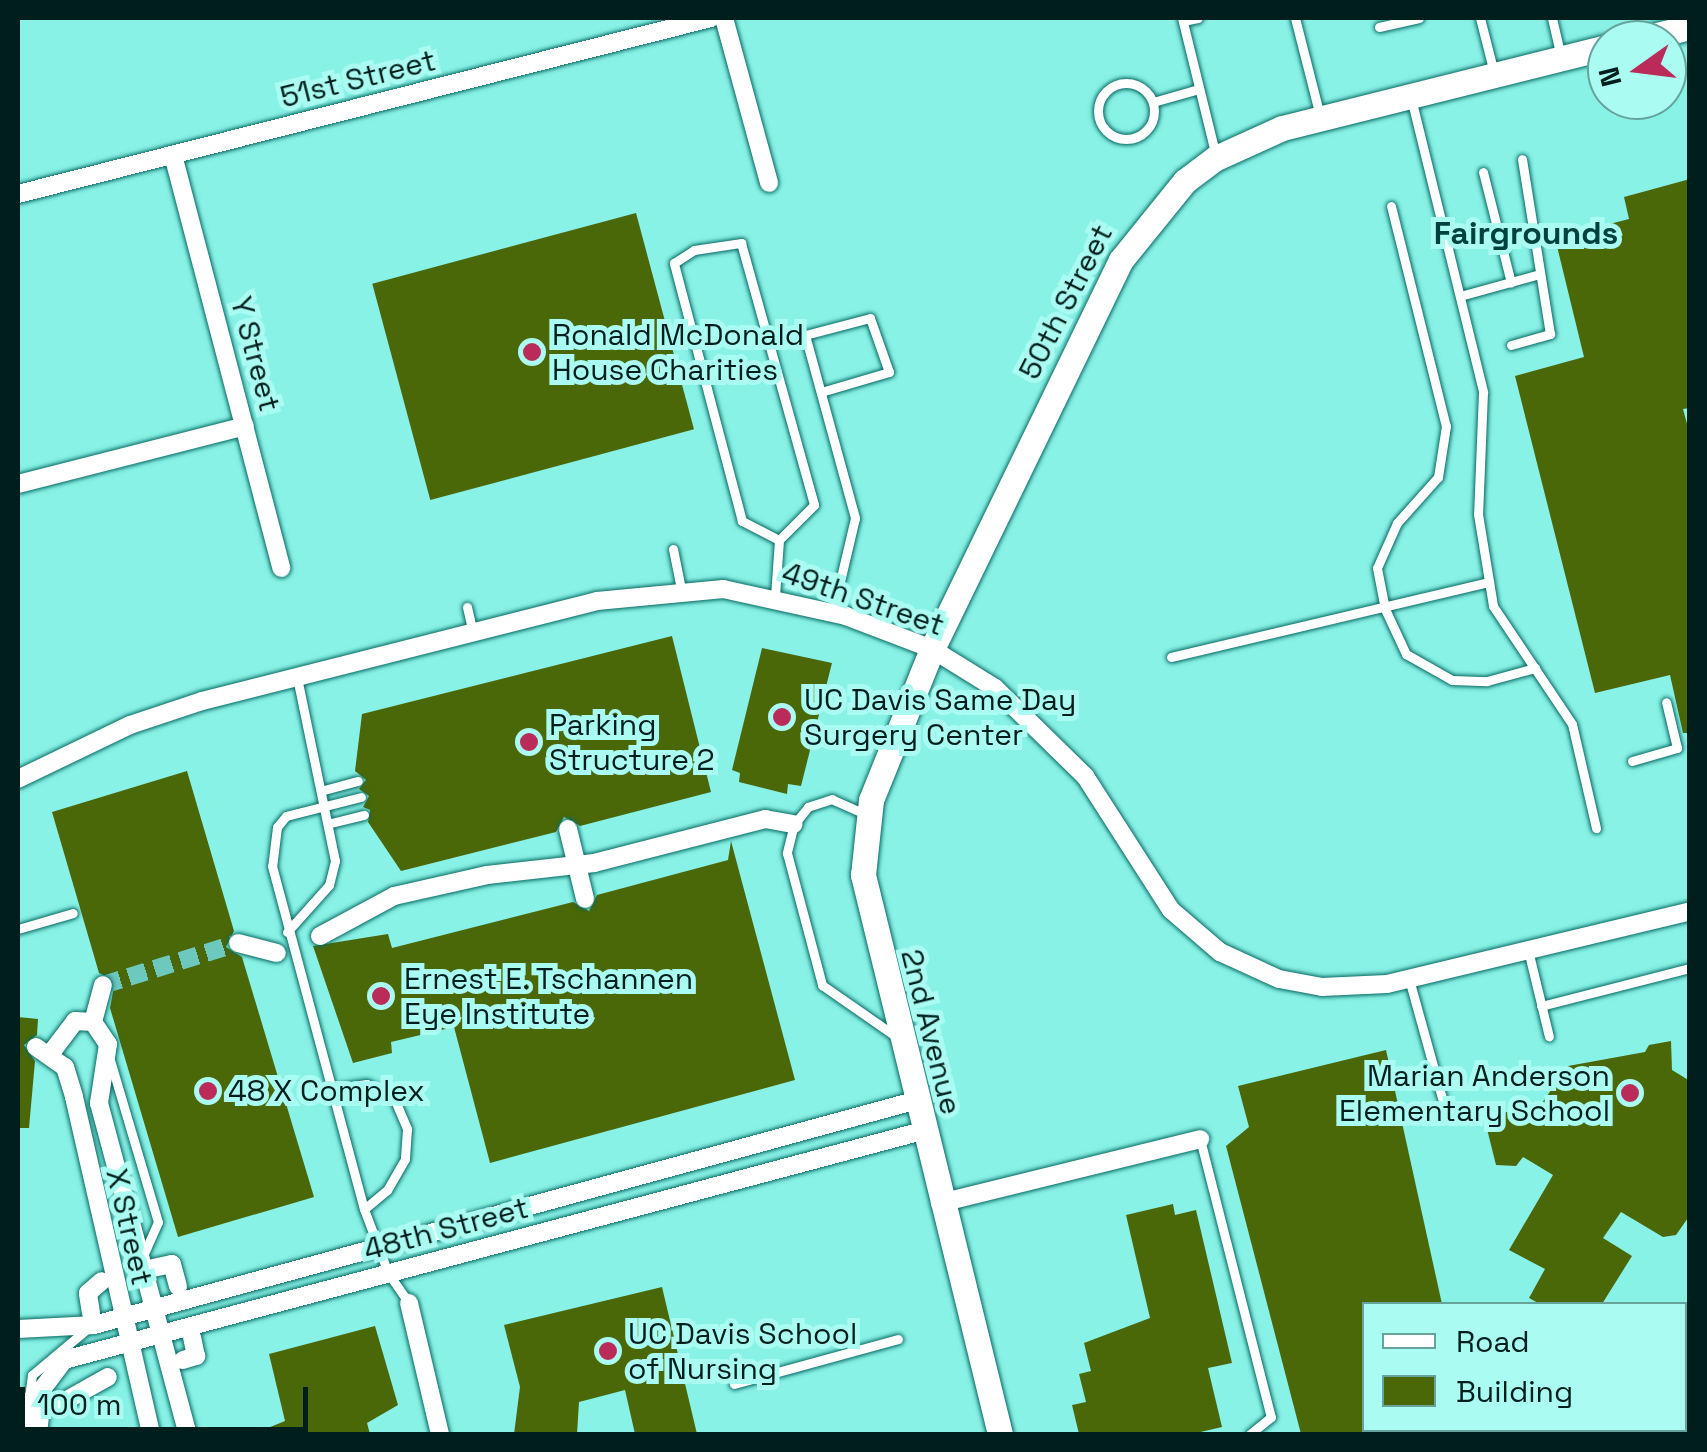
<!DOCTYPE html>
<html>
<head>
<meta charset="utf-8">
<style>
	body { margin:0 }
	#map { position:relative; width:1707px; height:1452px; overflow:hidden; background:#88f2e7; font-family:"Space Grotesk",sans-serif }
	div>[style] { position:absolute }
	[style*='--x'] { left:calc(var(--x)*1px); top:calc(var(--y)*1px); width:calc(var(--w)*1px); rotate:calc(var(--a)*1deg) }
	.building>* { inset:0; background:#4b6808; transform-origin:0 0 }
	.street-tunnel>* { height:18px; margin-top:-9px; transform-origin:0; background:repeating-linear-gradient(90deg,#6dc8be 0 18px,transparent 0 27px) }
	.roads { filter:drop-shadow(0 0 2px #076962) drop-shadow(0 0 2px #076962) }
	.lane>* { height:9px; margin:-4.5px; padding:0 4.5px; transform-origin:4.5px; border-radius:4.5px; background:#fff }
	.lane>.ring { margin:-4.5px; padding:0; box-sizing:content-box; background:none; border:9px solid #fff; border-radius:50% }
	.street>* { height:18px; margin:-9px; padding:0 9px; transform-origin:9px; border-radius:9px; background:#fff }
	.secondary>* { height:25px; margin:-12.5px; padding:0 12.5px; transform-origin:12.5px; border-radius:12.5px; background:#fff }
	.dots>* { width:28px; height:28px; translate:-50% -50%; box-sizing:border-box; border:5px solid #aafbf2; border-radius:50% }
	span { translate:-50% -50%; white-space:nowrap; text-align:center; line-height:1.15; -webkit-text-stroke:10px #aafbf2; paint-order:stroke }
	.street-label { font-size:30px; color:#001f1c }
	.poi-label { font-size:30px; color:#001f1c }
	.left { translate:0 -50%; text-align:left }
	.right { translate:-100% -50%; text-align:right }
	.neighbourhood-label { font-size:32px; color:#00433e; font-weight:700 }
	.frame { position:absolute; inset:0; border:20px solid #001f1c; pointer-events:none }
	.legend { position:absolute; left:1362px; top:1302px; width:325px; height:130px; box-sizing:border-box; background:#aafbf2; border:2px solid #66a39c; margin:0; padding:12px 18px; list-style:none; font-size:30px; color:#001f1c }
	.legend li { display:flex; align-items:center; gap:20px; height:50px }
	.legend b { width:50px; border:2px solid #66a39c }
	.north { position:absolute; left:1587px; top:20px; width:100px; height:100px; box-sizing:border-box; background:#aafbf2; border:2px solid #66a39c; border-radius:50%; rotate:256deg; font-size:28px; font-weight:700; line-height:40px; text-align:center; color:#001f1c }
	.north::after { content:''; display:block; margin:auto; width:35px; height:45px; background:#ba2b5a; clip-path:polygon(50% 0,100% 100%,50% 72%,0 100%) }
	.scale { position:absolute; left:20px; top:1387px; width:288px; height:45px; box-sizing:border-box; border:5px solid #001f1c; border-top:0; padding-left:12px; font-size:30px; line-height:35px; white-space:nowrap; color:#001f1c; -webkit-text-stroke:8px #aafbf2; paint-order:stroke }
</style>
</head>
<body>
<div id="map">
	<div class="building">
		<div style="clip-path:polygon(1690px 179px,1690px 408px,1683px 409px,1690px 435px,1690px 733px,1683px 733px,1670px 675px,1595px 693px,1515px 376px,1584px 357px,1555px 238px,1629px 219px,1624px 197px)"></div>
		<div style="left:636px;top:213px;width:224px;height:273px;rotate:75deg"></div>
		<div style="clip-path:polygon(672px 636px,711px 792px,580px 826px,564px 817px,556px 832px,401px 871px,368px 822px,370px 810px,363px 807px,369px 796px,359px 789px,366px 780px,355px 771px,362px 714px)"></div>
		<div style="clip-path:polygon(762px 648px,832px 663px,801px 786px,788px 784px,787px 794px,739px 782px,740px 773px,732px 770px)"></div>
		<div style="clip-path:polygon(187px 771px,234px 931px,226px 947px,242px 957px,314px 1197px,178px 1237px,110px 1008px,115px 981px,99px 973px,52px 812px)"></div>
		<div style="clip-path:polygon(731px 841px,795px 1080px,490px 1163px,454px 1027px,391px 1042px,392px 1053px,353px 1063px,313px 946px,388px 934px,392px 948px,573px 902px,589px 911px,597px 895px,728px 860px)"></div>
		<div style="clip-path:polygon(18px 1017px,38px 1019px,37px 1035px,24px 1045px,35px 1061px,29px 1128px,18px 1128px)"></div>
		<div style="clip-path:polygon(1671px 1041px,1672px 1070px,1690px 1081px,1690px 1215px,1676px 1235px,1663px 1237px,1621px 1212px,1603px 1238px,1632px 1256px,1602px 1304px,1540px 1304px,1529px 1298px,1545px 1269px,1509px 1250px,1553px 1175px,1523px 1157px,1516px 1166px,1496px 1165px,1484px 1117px,1516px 1110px,1530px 1120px,1568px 1066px,1645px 1052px,1649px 1045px)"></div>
		<div style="clip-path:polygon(1386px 1050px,1442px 1304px,1364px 1304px,1364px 1434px,1301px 1434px,1226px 1146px,1249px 1127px,1238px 1086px)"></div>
		<div style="clip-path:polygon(1173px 1204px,1175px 1215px,1196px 1210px,1232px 1363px,1208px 1368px,1222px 1427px,1192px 1434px,1079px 1434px,1072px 1405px,1086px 1402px,1079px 1374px,1091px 1371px,1084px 1343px,1150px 1318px,1126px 1215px)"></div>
		<div style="clip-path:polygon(662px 1287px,697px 1434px,635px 1434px,625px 1390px,579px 1402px,577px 1434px,514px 1434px,520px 1387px,504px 1325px)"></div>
		<div style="clip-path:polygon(375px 1326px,398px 1405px,367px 1423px,370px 1434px,253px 1434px,285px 1421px,269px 1354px)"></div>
	</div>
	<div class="street-tunnel">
		<div style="--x:103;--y:985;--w:141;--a:-17.3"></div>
	</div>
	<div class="roads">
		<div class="lane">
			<div style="--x:1182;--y:18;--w:142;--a:76.2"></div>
			<div style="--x:1295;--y:18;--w:101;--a:75.7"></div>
			<div style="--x:1480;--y:18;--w:57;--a:75.7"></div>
			<div style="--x:1552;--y:18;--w:39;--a:77"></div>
			<div style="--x:1183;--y:21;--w:15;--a:-11"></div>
			<div style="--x:1379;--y:27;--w:41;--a:-12.7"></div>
			<div class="ring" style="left:1098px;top:83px;width:47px;height:47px"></div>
			<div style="--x:1411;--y:98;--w:303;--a:76.2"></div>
			<div style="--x:1483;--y:392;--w:122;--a:92.3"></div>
			<div style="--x:1478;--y:514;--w:93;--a:80.7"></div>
			<div style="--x:1493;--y:606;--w:142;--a:56.2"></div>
			<div style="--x:1572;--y:724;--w:107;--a:77"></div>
			<div style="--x:1153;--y:102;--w:48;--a:-15.8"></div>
			<div style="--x:1483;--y:172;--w:114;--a:75.8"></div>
			<div style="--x:1391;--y:206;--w:227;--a:76"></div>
			<div style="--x:1446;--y:426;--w:52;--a:98.9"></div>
			<div style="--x:1438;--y:477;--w:62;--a:131.7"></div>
			<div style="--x:1397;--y:523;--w:49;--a:114"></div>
			<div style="--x:1377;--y:568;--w:42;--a:79"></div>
			<div style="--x:1385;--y:609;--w:50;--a:65"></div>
			<div style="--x:1406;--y:654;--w:53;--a:29.5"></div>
			<div style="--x:1452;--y:680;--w:35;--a:2"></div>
			<div style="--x:1487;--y:681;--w:50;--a:-15.2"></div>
			<div style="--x:1460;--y:296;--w:79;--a:-15.4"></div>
			<div style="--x:1511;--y:345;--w:41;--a:-15.8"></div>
			<div style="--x:1550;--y:334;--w:177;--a:-99.1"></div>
			<div style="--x:821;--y:392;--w:71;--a:-16.4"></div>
			<div style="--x:889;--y:372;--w:57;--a:-109.4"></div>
			<div style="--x:870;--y:318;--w:67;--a:165.3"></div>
			<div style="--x:805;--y:335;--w:190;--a:74.7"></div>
			<div style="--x:855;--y:518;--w:96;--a:103.3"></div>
			<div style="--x:673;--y:549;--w:41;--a:78.7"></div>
			<div style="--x:775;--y:596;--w:56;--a:-85.9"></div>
			<div style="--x:779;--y:540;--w:42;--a:-152.8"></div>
			<div style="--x:742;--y:521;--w:267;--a:-104.8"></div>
			<div style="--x:674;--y:263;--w:24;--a:-33"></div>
			<div style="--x:694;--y:250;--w:48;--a:-8.5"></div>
			<div style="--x:741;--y:243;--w:272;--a:74.4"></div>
			<div style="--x:814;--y:505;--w:49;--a:135"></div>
			<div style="--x:467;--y:607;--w:26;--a:77"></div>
			<div style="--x:1171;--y:657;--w:327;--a:-13.3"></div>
			<div style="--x:1632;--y:761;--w:47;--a:-16.1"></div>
			<div style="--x:1677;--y:748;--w:47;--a:-103.4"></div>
			<div style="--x:324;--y:790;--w:35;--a:-15"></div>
			<div style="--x:361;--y:797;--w:77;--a:165.8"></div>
			<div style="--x:286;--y:816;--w:14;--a:129"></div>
			<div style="--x:277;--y:827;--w:39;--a:97"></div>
			<div style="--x:272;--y:866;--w:355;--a:75"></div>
			<div style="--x:364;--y:1209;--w:68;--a:69.4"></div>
			<div style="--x:388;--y:1273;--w:37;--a:55"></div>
			<div style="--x:865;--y:814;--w:36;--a:-156"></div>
			<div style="--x:832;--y:799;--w:25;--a:162"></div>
			<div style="--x:808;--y:807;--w:22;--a:129"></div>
			<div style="--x:794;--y:824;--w:30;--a:104"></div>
			<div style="--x:787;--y:853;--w:137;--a:75.1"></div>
			<div style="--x:822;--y:985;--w:88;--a:34.8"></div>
			<div style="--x:331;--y:823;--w:34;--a:-14"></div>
			<div style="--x:18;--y:929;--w:57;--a:-16.2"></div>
			<div style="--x:287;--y:932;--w:63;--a:-48.2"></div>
			<div style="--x:329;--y:885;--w:25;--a:-76"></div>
			<div style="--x:335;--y:861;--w:188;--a:-101.7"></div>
			<div style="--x:1528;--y:950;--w:89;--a:76.4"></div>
			<div style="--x:1409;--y:979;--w:123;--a:74.5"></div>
			<div style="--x:1541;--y:1006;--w:154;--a:-14.3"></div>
			<div style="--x:110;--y:1060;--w:169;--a:73.5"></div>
			<div style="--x:158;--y:1222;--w:37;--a:114"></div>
			<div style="--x:331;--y:1089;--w:36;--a:-8"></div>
			<div style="--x:367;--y:1084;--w:30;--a:27"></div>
			<div style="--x:394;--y:1098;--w:34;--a:67"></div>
			<div style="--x:407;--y:1129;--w:30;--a:94"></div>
			<div style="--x:405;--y:1159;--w:36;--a:120"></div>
			<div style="--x:387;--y:1190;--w:30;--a:140"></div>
			<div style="--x:1200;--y:1139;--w:287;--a:75.7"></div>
			<div style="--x:1271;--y:1417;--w:27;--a:141"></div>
			<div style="--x:734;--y:1384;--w:170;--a:-15.3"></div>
			<div style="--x:1498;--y:1430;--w:4;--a:76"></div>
			<div style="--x:31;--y:1434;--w:15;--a:-110"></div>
			<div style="--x:26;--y:1420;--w:45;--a:-82.4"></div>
			<div style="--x:32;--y:1375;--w:72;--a:-39.9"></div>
		</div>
		<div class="street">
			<div style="--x:724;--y:18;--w:171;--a:74.7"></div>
			<div style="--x:173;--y:155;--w:427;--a:75.3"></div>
			<div style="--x:18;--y:194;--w:715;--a:-14.25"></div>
			<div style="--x:18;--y:484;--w:234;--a:-14.3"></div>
			<div style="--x:18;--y:779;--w:124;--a:-25.7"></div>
			<div style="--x:130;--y:725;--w:76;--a:-18.4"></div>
			<div style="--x:202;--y:701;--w:407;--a:-14.2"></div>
			<div style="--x:597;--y:601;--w:127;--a:-5.4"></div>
			<div style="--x:723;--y:589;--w:126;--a:12.4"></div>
			<div style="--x:846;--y:616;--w:92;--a:21"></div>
			<div style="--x:932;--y:649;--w:74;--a:31.8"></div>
			<div style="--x:995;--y:688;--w:126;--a:44.4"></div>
			<div style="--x:1085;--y:776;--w:159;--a:57.3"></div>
			<div style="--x:1171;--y:910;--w:65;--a:40.6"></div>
			<div style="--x:1220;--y:952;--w:65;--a:24.6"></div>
			<div style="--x:1279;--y:979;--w:44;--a:10.5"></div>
			<div style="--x:1322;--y:987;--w:65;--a:-2.6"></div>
			<div style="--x:1387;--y:984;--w:312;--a:-13.5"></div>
			<div style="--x:568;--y:829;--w:72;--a:76.3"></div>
			<div style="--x:320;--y:936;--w:84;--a:-28.4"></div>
			<div style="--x:394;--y:896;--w:95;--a:-12.7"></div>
			<div style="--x:487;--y:875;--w:108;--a:-6.4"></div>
			<div style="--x:594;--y:863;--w:177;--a:-14.4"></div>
			<div style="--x:765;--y:819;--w:29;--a:10"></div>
			<div style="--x:238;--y:943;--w:40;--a:14.4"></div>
			<div style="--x:93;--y:1022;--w:38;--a:-75"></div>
			<div style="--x:36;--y:1047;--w:35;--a:35"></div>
			<div style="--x:65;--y:1067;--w:31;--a:73"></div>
			<div style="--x:74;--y:1097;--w:346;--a:77.1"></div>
			<div style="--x:51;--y:1053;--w:40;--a:-53"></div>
			<div style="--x:75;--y:1021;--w:18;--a:3"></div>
			<div style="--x:93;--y:1022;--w:27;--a:56"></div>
			<div style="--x:108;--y:1044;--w:60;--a:98.7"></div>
			<div style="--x:99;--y:1103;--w:343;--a:75"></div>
			<div style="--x:940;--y:1203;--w:268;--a:-13.8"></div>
			<div style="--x:153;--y:1268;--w:19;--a:-12"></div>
			<div style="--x:172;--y:1264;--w:23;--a:75"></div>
			<div style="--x:409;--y:1303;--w:135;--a:76.7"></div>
			<div style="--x:91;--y:1313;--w:20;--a:-99"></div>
			<div style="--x:88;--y:1293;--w:18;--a:-41"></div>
			<div style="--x:18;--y:1329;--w:76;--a:-3"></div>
			<div style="--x:94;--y:1325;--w:850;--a:-15.28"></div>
			<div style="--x:183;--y:1360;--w:14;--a:-17"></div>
			<div style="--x:196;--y:1356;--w:19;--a:-102"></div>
			<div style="--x:18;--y:1402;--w:47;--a:-1.2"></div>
			<div style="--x:65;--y:1401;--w:49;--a:-29.2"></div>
			<div style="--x:38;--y:1434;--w:46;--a:-83.8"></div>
			<div style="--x:43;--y:1388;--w:35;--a:-53"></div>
			<div style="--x:64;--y:1360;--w:888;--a:-14.94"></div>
		</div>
		<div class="secondary">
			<div style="--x:1636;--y:40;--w:56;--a:-13.5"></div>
			<div style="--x:1000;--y:1434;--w:576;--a:-103.77"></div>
			<div style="--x:863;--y:875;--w:75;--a:-83.9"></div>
			<div style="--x:871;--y:800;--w:163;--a:-68"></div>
			<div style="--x:932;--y:649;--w:432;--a:-64.1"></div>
			<div style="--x:1121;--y:260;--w:102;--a:-51"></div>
			<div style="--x:1185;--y:181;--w:39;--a:-37"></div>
			<div style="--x:1216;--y:158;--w:72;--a:-24.4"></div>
			<div style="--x:1282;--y:128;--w:335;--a:-14"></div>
		</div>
	</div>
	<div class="dots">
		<div style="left:532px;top:352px;background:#ba2b5a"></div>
		<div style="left:782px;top:717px;background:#ba2b5a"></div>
		<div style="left:529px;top:742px;background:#ba2b5a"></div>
		<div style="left:381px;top:996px;background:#ba2b5a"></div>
		<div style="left:208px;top:1091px;background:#ba2b5a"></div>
		<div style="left:1630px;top:1093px;background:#ba2b5a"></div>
		<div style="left:608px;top:1351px;background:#ba2b5a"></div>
	</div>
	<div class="street-label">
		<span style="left:358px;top:79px;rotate:-14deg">51st Street</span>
		<span style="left:1066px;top:302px;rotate:-63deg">50th Street</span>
		<span style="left:255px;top:354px;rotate:75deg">Y Street</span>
		<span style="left:863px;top:599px;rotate:19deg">49th Street</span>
		<span style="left:931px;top:1032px;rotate:76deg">2nd Avenue</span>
		<span style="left:129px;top:1227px;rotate:77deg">X Street</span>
		<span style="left:446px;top:1229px;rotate:-15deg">48th Street</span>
	</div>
	<div class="poi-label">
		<span class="left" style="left:552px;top:352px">Ronald McDonald<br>House Charities</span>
		<span class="left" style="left:804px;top:717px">UC Davis Same Day<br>Surgery Center</span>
		<span class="left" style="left:549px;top:742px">Parking<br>Structure 2</span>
		<span class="left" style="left:404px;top:996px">Ernest E. Tschannen<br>Eye Institute</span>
		<span class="right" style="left:1610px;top:1093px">Marian Anderson<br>Elementary School</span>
		<span class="left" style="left:228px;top:1091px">48 X Complex</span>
		<span class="left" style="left:628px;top:1351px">UC Davis School<br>of Nursing</span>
	</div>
	<div class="neighbourhood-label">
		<span style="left:1526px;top:233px">Fairgrounds</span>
	</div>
	<div class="frame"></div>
	<ul class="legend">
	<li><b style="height:12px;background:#fff"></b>Road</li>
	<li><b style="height:28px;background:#4b6808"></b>Building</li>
	</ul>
	<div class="north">N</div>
	<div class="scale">100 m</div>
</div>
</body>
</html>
